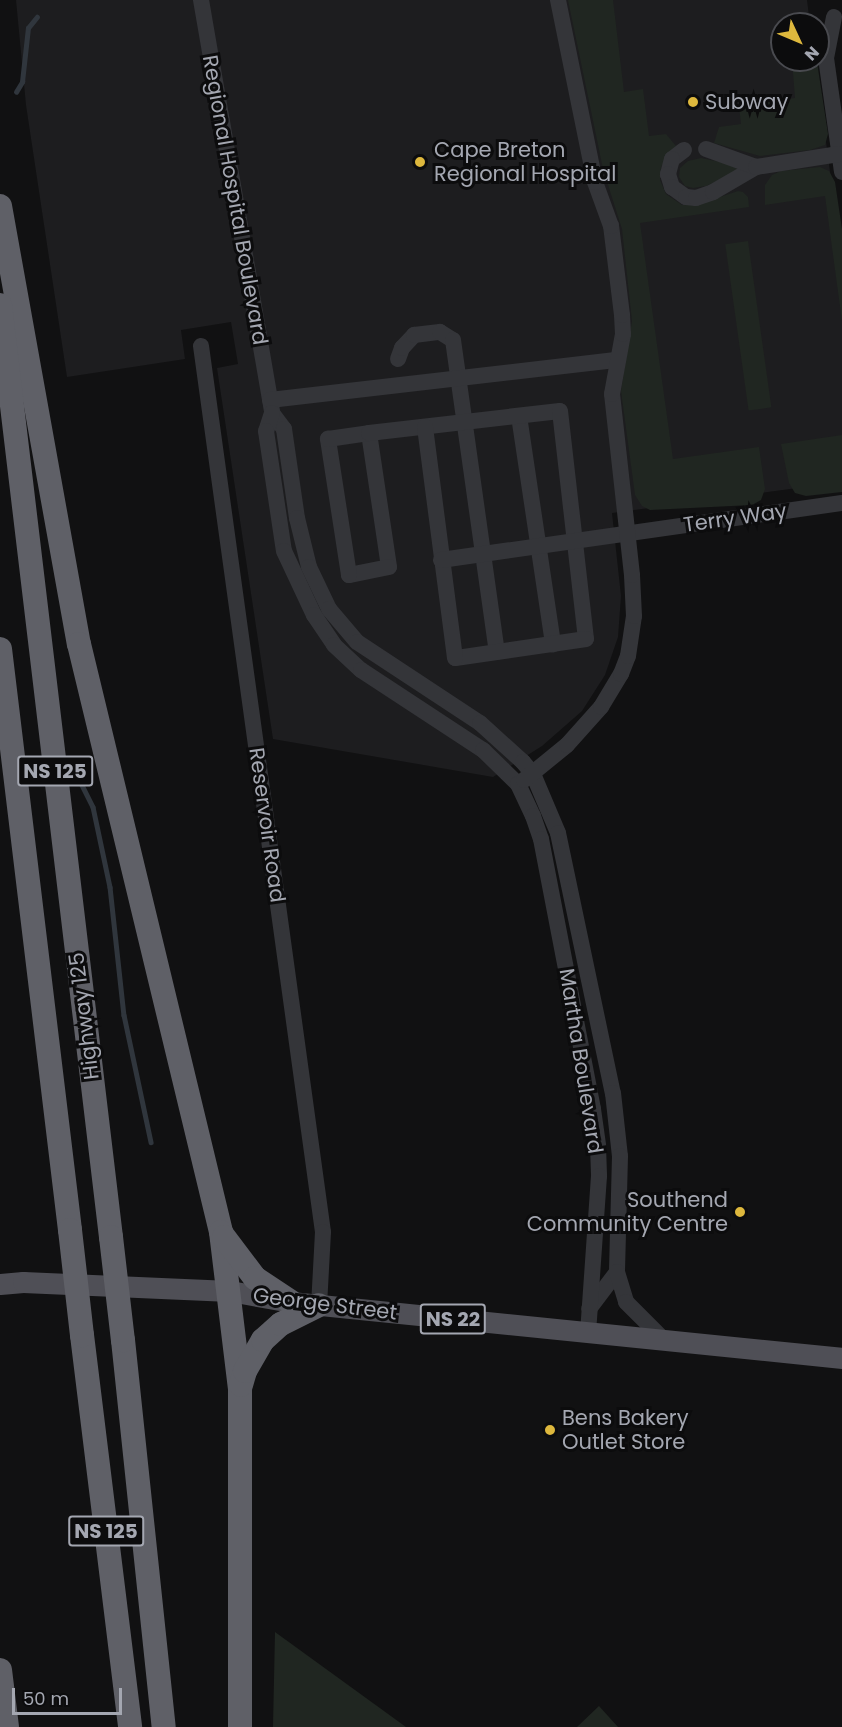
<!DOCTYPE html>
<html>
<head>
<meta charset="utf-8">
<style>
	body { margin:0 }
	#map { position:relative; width:842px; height:1727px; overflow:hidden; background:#111112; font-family:Poppins,sans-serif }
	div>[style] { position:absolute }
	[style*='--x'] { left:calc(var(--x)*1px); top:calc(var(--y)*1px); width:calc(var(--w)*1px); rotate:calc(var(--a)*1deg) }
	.built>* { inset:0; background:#1d1d1f }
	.green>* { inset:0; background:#202621; transform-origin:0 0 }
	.stream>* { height:4.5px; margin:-2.25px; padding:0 2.25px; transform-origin:2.25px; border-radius:2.25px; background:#30363d }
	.minor>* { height:16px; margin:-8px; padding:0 8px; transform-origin:8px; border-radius:8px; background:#343539 }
	.major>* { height:21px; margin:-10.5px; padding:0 10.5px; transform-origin:10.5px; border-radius:10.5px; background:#4f4f56 }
	.highway>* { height:24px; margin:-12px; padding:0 12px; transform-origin:12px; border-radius:12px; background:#5f6067 }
	.highway-bridge>* { height:24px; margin:-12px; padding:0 12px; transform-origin:12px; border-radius:12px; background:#5f6067 }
	.dots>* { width:16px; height:16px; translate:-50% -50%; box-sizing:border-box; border:3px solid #0c0c0d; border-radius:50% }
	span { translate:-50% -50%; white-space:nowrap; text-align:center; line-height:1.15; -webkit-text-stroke:6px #0c0c0d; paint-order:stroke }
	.shield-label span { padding:2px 4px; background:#0c0c0d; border:2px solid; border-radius:4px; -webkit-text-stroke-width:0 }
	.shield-label { font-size:20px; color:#a4a7b1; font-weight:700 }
	.poi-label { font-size:21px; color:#a4a7b1 }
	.left { translate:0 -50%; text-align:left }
	.right { translate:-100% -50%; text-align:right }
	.street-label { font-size:21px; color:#a4a7b1 }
	.north { position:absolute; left:770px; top:12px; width:60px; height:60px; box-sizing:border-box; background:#0c0c0d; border:2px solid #494a4f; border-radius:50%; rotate:134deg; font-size:16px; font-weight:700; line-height:24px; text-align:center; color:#a4a7b1 }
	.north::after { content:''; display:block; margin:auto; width:21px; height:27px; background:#deb83d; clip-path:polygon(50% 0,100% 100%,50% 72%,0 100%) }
	.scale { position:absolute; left:12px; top:1688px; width:110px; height:27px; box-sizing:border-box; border:3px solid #a4a7b1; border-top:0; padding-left:8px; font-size:18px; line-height:21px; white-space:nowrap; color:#a4a7b1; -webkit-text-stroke:4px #0c0c0d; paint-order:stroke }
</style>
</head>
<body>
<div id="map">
	<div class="built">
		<div style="clip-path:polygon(16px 0,807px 0,810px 24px,782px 24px,782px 60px,815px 60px,842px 261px,842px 482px,612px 513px,621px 596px,618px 637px,605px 675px,582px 711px,542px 746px,493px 777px,273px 739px,217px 368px,238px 364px,231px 322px,181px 330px,185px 359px,67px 377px,26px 105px)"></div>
	</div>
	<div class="green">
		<div style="clip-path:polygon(568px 0,613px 0,624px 92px,643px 89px,649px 136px,666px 134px,676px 146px,661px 167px,660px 180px,666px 194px,682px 205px,711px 200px,738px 191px,743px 192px,748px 197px,749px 207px,640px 223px,673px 459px,759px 447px,765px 489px,761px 500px,752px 505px,650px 510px,642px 506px,635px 495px,621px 391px,632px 321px,622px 229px,603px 169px)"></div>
		<div style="clip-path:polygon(792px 60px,817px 62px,828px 134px,825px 145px,810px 150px,760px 156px,714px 143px,719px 127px,741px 124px,739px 106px,795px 98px)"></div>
		<div style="clip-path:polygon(701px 158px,735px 165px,741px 171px,706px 186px,693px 188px,685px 186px,679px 177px,680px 168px,688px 161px)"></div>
		<div style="clip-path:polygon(820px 167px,829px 171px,835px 182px,842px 229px,842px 321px,825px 196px,765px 205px,765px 185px,772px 175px,781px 171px)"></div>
		<div style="left:748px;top:241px;width:168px;height:23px;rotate:82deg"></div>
		<div style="clip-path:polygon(842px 435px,842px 492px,806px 496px,795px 493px,789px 483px,781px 444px)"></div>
		<div style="clip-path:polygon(275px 1632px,406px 1727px,273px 1727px)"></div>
		<div style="clip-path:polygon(599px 1706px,618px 1727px,577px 1727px)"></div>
	</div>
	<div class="stream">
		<div style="--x:16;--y:92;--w:12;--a:-59"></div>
		<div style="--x:22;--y:82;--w:54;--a:-83.7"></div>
		<div style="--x:28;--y:28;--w:14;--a:-51"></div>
		<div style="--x:75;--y:771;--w:40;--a:63.4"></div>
		<div style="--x:93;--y:807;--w:82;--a:78"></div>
		<div style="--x:110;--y:887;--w:129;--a:83.8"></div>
		<div style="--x:124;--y:1015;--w:130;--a:78"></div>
	</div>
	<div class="minor">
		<div style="--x:201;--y:0;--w:419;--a:80.2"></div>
		<div style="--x:272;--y:413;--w:20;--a:53"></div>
		<div style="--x:284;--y:429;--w:90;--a:81.7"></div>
		<div style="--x:297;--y:518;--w:50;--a:76.2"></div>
		<div style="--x:309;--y:567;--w:47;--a:64.5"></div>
		<div style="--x:329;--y:609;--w:43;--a:49.7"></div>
		<div style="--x:357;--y:642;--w:147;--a:33.4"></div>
		<div style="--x:480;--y:723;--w:58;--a:42.2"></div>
		<div style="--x:523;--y:762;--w:16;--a:50"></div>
		<div style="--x:533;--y:774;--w:64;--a:67"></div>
		<div style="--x:558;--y:833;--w:266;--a:78.1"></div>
		<div style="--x:613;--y:1093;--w:63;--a:83.7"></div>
		<div style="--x:620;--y:1156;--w:116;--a:91.5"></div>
		<div style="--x:617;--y:1272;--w:46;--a:127.1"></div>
		<div style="--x:834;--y:17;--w:42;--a:101"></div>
		<div style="--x:826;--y:58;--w:115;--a:82"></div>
		<div style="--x:684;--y:150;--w:15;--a:143"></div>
		<div style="--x:672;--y:159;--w:16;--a:105"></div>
		<div style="--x:668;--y:174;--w:14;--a:73"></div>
		<div style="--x:672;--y:187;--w:17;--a:36"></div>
		<div style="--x:686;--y:197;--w:10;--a:6"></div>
		<div style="--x:696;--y:198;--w:18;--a:-19"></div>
		<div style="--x:713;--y:192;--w:50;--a:-30.2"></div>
		<div style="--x:756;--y:167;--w:53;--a:-160.2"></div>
		<div style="--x:756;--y:167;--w:84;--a:-8.9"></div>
		<div style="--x:201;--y:346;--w:894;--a:82.16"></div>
		<div style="--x:323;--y:1232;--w:73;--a:93.1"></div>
		<div style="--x:398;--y:359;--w:12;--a:-70"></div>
		<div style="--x:402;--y:348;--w:18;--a:-47"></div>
		<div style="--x:414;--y:335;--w:26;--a:-7"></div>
		<div style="--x:440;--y:332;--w:15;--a:32"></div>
		<div style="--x:453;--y:340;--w:315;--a:82"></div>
		<div style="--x:270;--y:400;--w:350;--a:-6.6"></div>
		<div style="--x:272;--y:413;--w:19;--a:108"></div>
		<div style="--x:266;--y:431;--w:121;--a:81.5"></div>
		<div style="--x:284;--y:551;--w:71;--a:64.9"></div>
		<div style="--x:314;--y:615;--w:36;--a:56"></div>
		<div style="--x:334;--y:645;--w:37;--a:43"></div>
		<div style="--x:361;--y:670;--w:146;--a:33.3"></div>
		<div style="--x:483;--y:750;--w:49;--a:44.2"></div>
		<div style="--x:518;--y:784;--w:35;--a:65"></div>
		<div style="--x:533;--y:816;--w:24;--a:71"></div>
		<div style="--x:541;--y:839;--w:275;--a:79.1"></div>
		<div style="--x:593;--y:1109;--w:37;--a:82"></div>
		<div style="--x:598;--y:1146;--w:30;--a:88"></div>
		<div style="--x:599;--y:1176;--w:156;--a:94"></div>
		<div style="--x:519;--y:416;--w:231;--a:81.5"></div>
		<div style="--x:369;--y:433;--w:135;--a:81.5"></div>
		<div style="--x:389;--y:567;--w:41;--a:168.7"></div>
		<div style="--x:349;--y:575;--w:138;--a:-98.8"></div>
		<div style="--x:328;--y:439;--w:41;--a:-8.3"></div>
		<div style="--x:369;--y:433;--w:192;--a:-6.6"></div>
		<div style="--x:560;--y:411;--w:229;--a:83.5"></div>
		<div style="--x:586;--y:639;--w:132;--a:171.7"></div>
		<div style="--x:455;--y:658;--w:233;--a:-97.4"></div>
		<div style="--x:441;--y:560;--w:405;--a:-8.1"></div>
		<div style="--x:524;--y:780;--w:55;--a:-39.1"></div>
		<div style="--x:567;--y:745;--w:51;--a:-48.2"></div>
		<div style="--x:601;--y:707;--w:39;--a:-59"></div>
		<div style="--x:621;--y:674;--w:19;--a:-69"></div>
		<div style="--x:628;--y:656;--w:40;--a:-81.5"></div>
		<div style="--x:634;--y:616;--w:41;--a:-92.8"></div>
		<div style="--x:632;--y:575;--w:182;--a:-96.3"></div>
		<div style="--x:612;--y:394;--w:61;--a:-79.6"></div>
		<div style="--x:623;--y:334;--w:19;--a:-93"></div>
		<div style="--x:622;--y:315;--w:90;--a:-97"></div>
		<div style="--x:611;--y:226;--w:47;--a:-110"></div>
		<div style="--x:595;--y:182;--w:186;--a:-101.5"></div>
		<div style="--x:617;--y:1272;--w:31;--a:73"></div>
		<div style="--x:626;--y:1302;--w:54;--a:45"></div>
	</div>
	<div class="major">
		<div style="--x:0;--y:1284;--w:23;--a:-5"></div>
		<div style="--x:23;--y:1282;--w:207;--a:2.5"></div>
		<div style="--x:230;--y:1291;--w:62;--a:10.2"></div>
		<div style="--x:291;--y:1302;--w:554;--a:5.8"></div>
	</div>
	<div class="highway">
		<div style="--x:0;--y:206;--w:445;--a:79.8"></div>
		<div style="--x:79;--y:644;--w:605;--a:76.42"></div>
		<div style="--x:221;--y:1232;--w:159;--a:83.1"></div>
		<div style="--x:240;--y:1390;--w:337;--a:90"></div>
		<div style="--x:0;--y:305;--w:939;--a:83.21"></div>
		<div style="--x:0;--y:649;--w:585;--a:83.13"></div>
		<div style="--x:224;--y:1237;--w:51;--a:52.9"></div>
		<div style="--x:255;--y:1278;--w:43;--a:33.7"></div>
		<div style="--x:82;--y:1335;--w:395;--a:83"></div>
		<div style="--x:123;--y:1340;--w:389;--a:84"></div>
		<div style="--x:241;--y:1385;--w:15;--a:-74"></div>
		<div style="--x:245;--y:1371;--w:36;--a:-60"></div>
		<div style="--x:263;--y:1340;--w:24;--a:-42"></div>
		<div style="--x:281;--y:1324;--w:42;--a:-26.6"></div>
		<div style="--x:0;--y:1670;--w:57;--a:83"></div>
	</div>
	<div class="highway-bridge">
		<div style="--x:70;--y:1230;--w:106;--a:83.5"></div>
		<div style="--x:111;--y:1237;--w:104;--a:83.4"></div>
	</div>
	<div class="dots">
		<div style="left:693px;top:102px;background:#deb83d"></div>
		<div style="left:420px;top:162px;background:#deb83d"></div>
		<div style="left:740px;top:1212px;background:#deb83d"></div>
		<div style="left:550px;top:1430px;background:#deb83d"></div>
	</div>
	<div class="shield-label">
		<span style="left:55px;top:771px">NS 125</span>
		<span style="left:453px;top:1319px">NS 22</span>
		<span style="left:106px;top:1531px">NS 125</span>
	</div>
	<div class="poi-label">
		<span class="left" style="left:705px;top:102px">Subway</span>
		<span class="left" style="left:434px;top:162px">Cape Breton<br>Regional Hospital</span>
		<span class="right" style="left:728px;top:1212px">Southend<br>Community Centre</span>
		<span class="left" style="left:562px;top:1430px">Bens Bakery<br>Outlet Store</span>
	</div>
	<div class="street-label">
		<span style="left:235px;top:200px;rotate:80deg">Regional Hospital Boulevard</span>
		<span style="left:735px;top:518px;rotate:-8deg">Terry Way</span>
		<span style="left:267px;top:825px;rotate:82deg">Reservoir Road</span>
		<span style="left:84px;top:1016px;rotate:-97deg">Highway 125</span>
		<span style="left:581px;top:1061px;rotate:81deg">Martha Boulevard</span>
		<span style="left:325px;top:1304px;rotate:7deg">George Street</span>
	</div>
	<div class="north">N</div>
	<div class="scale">50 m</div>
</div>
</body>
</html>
